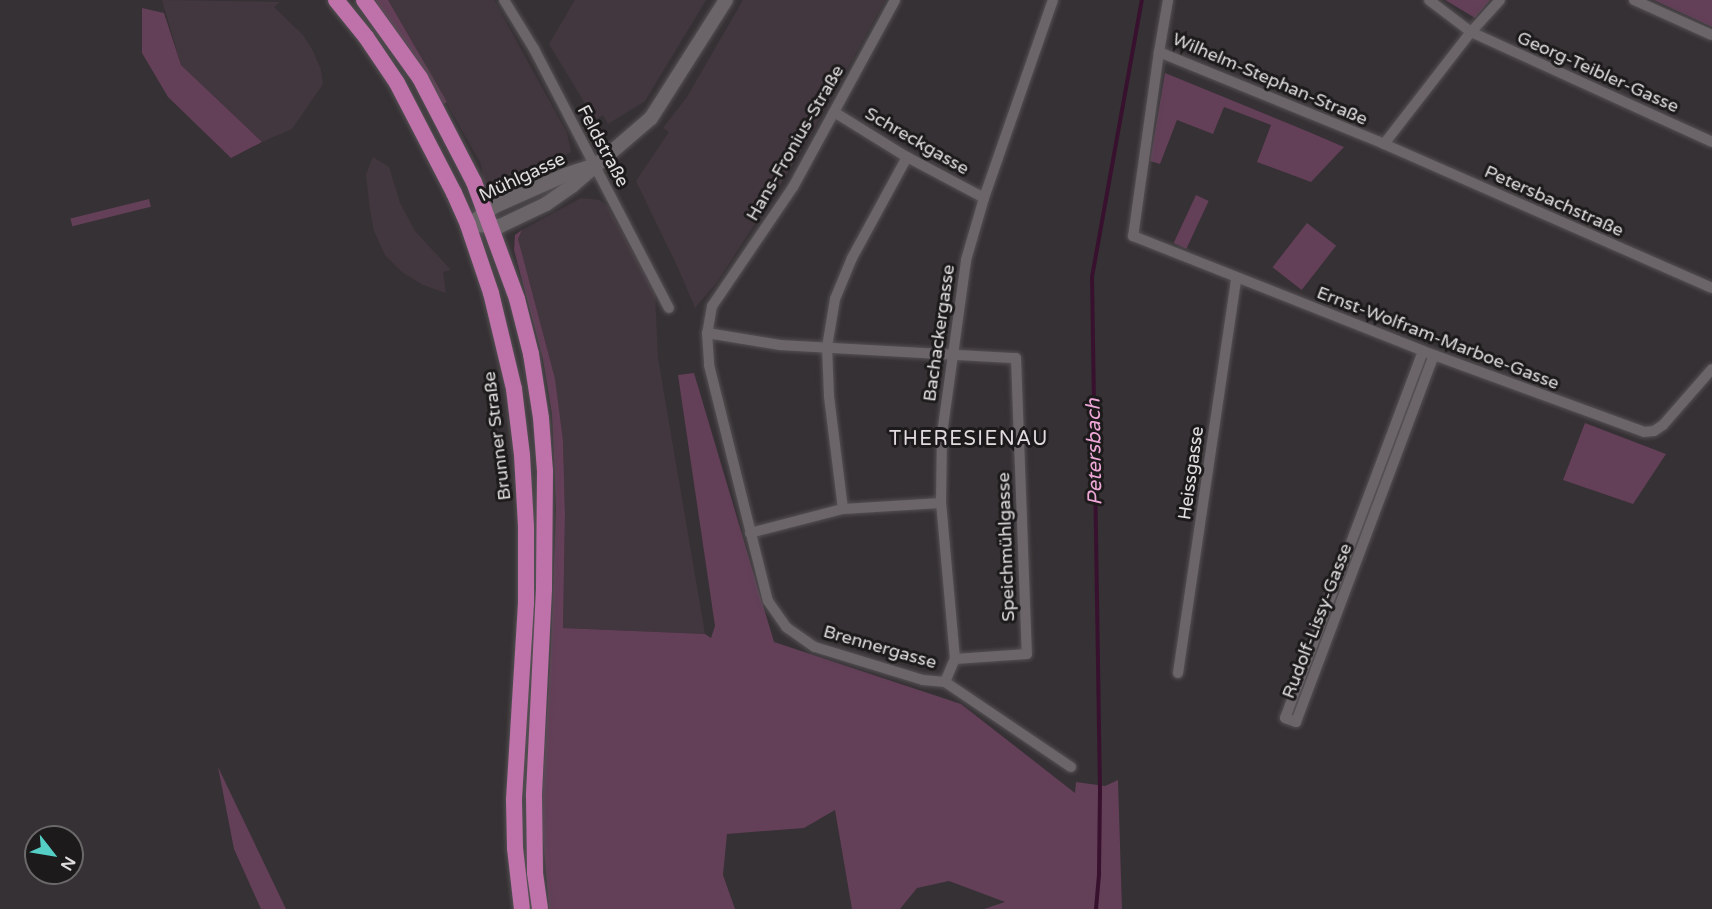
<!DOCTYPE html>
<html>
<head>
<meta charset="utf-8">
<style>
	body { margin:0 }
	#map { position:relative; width:1712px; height:909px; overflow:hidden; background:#363134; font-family:"Varela Round",sans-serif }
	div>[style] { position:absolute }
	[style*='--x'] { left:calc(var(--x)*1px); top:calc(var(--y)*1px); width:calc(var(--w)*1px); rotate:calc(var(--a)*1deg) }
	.built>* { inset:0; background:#42373e }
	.green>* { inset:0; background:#633f58; transform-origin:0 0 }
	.stream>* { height:4px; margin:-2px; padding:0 2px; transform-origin:2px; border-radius:2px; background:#38112e }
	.roads { filter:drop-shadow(0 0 2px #545053) drop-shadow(0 0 2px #545053) }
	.minor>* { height:10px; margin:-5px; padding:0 5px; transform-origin:5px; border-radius:5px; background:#6b6569 }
	.tertiary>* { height:14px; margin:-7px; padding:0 7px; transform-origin:7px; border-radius:7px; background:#6b6569 }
	.primary>* { height:16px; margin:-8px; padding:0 8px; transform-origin:8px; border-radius:8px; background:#be72a9 }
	span { translate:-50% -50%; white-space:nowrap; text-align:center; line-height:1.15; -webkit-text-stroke:6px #1c1a1b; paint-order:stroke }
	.street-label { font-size:18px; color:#e0dddf }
	.neighbourhood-label { font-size:20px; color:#e1dade; letter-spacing:1.5px }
	.water-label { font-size:20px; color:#eea7d7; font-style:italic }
	.north { position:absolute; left:24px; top:825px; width:60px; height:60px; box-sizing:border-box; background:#1c1a1b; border:2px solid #6a6869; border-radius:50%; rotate:121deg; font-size:16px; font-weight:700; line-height:24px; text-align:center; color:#e0dddf }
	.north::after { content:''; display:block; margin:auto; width:21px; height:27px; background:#55cec6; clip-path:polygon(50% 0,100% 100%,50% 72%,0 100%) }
</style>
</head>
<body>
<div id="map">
	<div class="built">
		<div style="clip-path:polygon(162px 0,280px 2px,274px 7px,303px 35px,313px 51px,321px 70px,323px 84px,292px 129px,262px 142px,181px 65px)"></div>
		<div style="clip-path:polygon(388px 0,494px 0,567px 133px,571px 152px,497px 192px,484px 186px,481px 164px)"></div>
		<div style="clip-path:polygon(575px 0,706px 0,645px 101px,608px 124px,603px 115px,595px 120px,549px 44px)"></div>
		<div style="clip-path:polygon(743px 0,885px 0,810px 136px,773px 196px,717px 282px,695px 308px,679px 270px,636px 181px,669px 132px,663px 128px,687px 97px)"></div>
		<div style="clip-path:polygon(373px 157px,389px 167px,400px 203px,415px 231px,451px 270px,443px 272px,446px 293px,423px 285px,402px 272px,385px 255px,374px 231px,370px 210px,366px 174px)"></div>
		<div style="clip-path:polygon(581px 198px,600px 200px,608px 207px,655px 293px,658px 358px,705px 634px,563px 628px,565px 514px,563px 441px,518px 239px,522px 230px)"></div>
	</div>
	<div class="green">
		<div style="clip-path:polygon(375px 0,388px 0,447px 102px,441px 105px)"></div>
		<div style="clip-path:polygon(1445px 0,1490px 0,1475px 18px)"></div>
		<div style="clip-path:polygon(1654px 0,1712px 0,1712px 27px)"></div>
		<div style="clip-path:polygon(142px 8px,164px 13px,181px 65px,262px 142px,231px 158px,168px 97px,142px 53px)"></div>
		<div style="clip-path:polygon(1165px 73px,1309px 132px,1344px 147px,1311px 182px,1257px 162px,1271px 125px,1224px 107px,1213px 134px,1177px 120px,1160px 164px,1150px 161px)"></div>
		<div style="left:1196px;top:195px;width:14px;height:53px;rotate:25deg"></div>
		<div style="left:149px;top:199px;width:8px;height:81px;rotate:76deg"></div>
		<div style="left:1307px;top:223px;width:37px;height:56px;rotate:38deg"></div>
		<div style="clip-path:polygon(522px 230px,518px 239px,555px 379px,563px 441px,565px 514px,563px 628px,705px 634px,711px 638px,715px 626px,678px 375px,694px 373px,774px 642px,961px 704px,1075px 793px,1076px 782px,1105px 786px,1118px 780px,1122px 909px,984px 909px,1005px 902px,949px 881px,917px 888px,900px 909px,852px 909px,835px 810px,804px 828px,727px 834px,723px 875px,735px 909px,549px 909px,541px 814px,551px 644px,556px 510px,554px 457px,552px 414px,543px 359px,514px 250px,515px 235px)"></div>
		<div style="clip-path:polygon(1585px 423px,1666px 454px,1633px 504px,1563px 480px)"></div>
		<div style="clip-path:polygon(218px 767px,286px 909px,261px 909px,234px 849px)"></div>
	</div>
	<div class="stream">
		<div style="--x:1096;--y:909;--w:36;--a:-85"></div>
		<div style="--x:1099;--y:873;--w:81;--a:-89.3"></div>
		<div style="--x:1100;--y:792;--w:515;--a:-90.89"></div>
		<div style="--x:1092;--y:277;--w:281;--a:-79.8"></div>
	</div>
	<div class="roads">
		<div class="minor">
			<div style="--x:504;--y:0;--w:57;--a:58.5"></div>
			<div style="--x:534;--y:49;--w:292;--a:62.5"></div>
			<div style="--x:895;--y:0;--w:213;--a:118.6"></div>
			<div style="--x:793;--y:187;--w:144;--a:124.2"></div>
			<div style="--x:712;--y:306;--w:27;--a:100"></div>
			<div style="--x:707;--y:333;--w:32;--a:86"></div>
			<div style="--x:709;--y:365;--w:243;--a:76"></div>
			<div style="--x:768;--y:601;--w:32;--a:55"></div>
			<div style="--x:786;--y:627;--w:35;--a:35"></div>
			<div style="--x:815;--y:647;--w:113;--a:17"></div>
			<div style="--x:923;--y:680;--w:22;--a:5"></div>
			<div style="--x:945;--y:682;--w:152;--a:34"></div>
			<div style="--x:1168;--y:0;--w:53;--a:99.8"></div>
			<div style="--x:1159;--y:52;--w:243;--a:22.2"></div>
			<div style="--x:1384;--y:144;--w:358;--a:23.7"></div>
			<div style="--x:1429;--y:0;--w:53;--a:37.3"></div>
			<div style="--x:1471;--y:32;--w:265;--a:24.5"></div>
			<div style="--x:1634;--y:0;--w:85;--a:24.2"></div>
			<div style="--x:1159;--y:52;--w:186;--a:98"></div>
			<div style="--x:1133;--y:236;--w:312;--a:21.6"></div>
			<div style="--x:1423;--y:351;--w:235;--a:20.1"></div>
			<div style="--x:1644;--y:432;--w:10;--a:-6"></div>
			<div style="--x:1654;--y:431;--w:11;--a:-34"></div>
			<div style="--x:1663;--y:425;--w:74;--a:-48.8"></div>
			<div style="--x:834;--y:112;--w:86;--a:31.7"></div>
			<div style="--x:907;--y:157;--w:87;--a:28"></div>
			<div style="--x:1384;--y:144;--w:142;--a:-52.2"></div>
			<div style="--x:1471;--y:32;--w:43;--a:-47.8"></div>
			<div style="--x:707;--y:333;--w:74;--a:9.3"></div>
			<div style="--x:780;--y:345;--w:236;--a:3.2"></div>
			<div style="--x:1016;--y:358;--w:296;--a:87.9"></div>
			<div style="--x:1027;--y:654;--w:72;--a:176"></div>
			<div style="--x:1423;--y:351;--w:392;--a:110.6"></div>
			<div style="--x:1285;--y:718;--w:12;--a:20"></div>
			<div style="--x:1296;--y:722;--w:392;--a:-69.4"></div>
			<div style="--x:843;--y:509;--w:114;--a:-97.1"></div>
			<div style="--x:829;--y:396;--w:49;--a:-92.3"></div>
			<div style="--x:827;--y:347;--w:49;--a:-80.5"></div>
			<div style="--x:835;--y:299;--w:44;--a:-67.5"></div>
			<div style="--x:852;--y:258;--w:115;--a:-61.4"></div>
			<div style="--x:750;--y:533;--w:96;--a:-14.5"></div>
			<div style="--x:843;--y:509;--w:98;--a:-3.5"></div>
			<div style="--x:1178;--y:673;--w:399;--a:-81.6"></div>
			<div style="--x:945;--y:682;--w:25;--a:-67"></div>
			<div style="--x:955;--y:659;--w:157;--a:-95.1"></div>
			<div style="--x:941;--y:503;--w:69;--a:-89.2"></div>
			<div style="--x:942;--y:434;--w:176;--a:-82.1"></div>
			<div style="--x:966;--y:260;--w:65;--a:-73.8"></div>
			<div style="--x:984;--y:198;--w:210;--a:-70.8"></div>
		</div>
		<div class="tertiary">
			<div style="--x:477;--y:219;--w:22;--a:-36"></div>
			<div style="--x:495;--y:206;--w:77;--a:-23.9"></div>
			<div style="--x:565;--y:175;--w:26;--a:-18"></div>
			<div style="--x:468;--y:225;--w:32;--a:2"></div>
			<div style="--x:500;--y:226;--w:51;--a:-25.6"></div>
			<div style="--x:546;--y:204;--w:32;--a:-35"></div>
			<div style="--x:572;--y:186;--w:104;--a:-40.7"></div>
			<div style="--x:651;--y:118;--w:140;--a:-57.6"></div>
		</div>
		<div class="primary">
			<div style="--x:336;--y:0;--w:48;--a:51"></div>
			<div style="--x:366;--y:37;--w:55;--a:56"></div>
			<div style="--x:397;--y:83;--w:124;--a:62.6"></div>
			<div style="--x:454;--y:193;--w:35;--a:66"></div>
			<div style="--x:468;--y:225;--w:72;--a:71.3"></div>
			<div style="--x:491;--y:293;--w:99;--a:76.5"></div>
			<div style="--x:514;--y:389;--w:66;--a:83.1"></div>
			<div style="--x:522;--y:455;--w:72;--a:86.8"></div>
			<div style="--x:526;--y:527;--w:76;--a:90"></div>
			<div style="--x:526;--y:603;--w:197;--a:93.5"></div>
			<div style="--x:514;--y:800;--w:48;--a:88.8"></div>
			<div style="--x:515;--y:848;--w:61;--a:83.5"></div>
			<div style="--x:364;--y:0;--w:96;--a:54.3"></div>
			<div style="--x:420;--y:78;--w:117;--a:62.6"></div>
			<div style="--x:474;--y:182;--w:125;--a:69.8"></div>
			<div style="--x:517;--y:299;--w:57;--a:75.7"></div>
			<div style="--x:531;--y:354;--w:65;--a:81.1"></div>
			<div style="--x:541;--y:418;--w:53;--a:85.7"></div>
			<div style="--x:545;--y:471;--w:118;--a:90.5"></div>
			<div style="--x:544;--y:589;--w:208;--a:92.8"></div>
			<div style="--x:534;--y:797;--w:76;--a:89.2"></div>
			<div style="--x:535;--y:873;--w:36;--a:82"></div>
		</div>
	</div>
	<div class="street-label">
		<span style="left:1598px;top:72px;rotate:24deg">Georg-Teibler-Gasse</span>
		<span style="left:1270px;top:79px;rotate:23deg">Wilhelm-Stephan-Straße</span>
		<span style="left:917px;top:141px;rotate:30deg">Schreckgasse</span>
		<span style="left:795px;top:143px;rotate:-60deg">Hans-Fronius-Straße</span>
		<span style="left:603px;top:146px;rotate:62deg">Feldstraße</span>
		<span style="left:522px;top:177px;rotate:-25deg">Mühlgasse</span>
		<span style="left:1554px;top:201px;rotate:24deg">Petersbachstraße</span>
		<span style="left:939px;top:333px;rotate:-82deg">Bachackergasse</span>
		<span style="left:1438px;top:338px;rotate:21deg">Ernst-Wolfram-Marboe-Gasse</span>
		<span style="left:497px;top:436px;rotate:-97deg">Brunner Straße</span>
		<span style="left:1191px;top:473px;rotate:-82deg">Heissgasse</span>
		<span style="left:1006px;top:547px;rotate:-92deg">Speichmühlgasse</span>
		<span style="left:1317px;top:621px;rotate:-69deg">Rudolf-Lissy-Gasse</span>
		<span style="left:880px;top:647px;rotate:16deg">Brennergasse</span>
	</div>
	<div class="neighbourhood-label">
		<span style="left:969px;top:439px">THERESIENAU</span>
	</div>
	<div class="water-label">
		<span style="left:1095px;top:452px;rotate:-91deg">Petersbach</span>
	</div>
	<div class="north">N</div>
</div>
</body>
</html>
